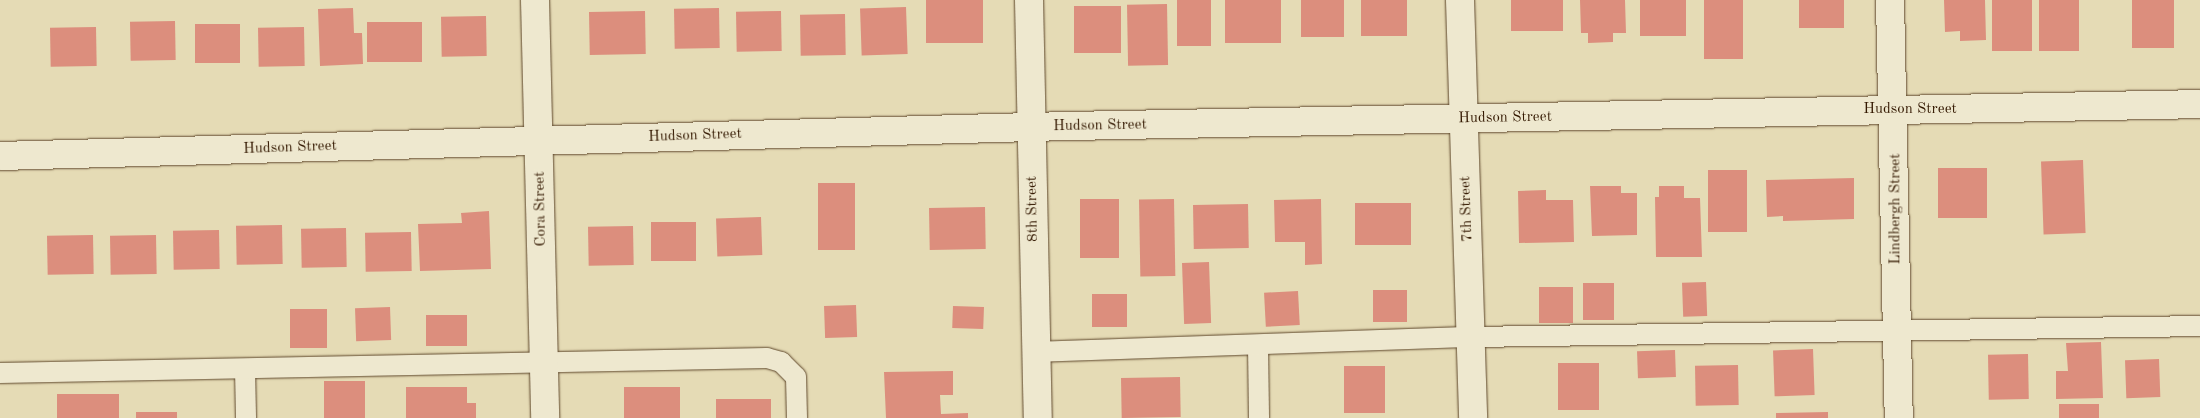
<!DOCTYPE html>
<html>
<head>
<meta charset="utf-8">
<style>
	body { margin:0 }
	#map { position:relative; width:2200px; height:418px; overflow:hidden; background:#e5dbb5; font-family:"Old Standard TT",serif }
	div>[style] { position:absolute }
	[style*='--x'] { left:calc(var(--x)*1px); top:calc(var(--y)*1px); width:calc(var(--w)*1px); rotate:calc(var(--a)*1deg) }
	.building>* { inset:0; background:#dc8e7d; transform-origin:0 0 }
	.roads { filter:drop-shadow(0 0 1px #60492d) drop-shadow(0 0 1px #60492d) }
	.service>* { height:20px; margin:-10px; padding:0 10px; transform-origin:10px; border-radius:10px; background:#eee8cf }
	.minor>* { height:28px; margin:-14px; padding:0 14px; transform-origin:14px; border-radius:14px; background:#eee8cf }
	span { translate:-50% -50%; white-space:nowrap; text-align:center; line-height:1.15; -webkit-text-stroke:4px #eee8cf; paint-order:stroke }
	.street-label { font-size:15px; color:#331800 }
</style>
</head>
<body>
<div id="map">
	<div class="building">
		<div style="left:926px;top:0;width:57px;height:43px"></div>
		<div style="left:1177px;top:0;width:34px;height:46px"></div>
		<div style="left:1225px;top:0;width:56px;height:43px"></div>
		<div style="left:1301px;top:0;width:43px;height:37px"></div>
		<div style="left:1361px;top:0;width:46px;height:36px"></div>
		<div style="left:1511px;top:0;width:52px;height:31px"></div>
		<div style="clip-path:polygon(1580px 0,1625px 0,1626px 33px,1613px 33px,1613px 42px,1588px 43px,1588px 33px,1581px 33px)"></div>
		<div style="left:1640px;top:0;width:46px;height:36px"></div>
		<div style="left:1704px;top:0;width:39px;height:59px"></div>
		<div style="left:1799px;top:0;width:45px;height:28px"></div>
		<div style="clip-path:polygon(1944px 0,1985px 0,1986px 40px,1960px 41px,1960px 31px,1945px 32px)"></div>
		<div style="left:1992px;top:0;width:40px;height:51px"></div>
		<div style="left:2039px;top:0;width:40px;height:51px"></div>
		<div style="left:2132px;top:0;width:42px;height:48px"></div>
		<div style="left:1167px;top:4px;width:61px;height:40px;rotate:89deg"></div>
		<div style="left:1121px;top:6px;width:47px;height:47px;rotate:90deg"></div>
		<div style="left:906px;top:7px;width:47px;height:46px;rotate:88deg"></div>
		<div style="clip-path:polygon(353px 8px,354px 33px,362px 33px,363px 64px,320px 66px,318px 9px)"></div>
		<div style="left:719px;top:8px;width:40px;height:45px;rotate:89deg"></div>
		<div style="left:645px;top:11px;width:43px;height:56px;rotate:89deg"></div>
		<div style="left:781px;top:11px;width:40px;height:45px;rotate:89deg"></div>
		<div style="left:845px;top:14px;width:41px;height:45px;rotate:89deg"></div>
		<div style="left:486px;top:16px;width:40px;height:45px;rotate:89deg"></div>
		<div style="left:175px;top:21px;width:39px;height:45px;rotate:89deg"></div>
		<div style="left:422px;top:22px;width:40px;height:55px;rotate:90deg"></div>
		<div style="left:195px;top:24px;width:45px;height:39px"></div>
		<div style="left:96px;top:27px;width:39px;height:46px;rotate:89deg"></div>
		<div style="left:304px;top:27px;width:39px;height:46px;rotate:89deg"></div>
		<div style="left:2083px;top:160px;width:73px;height:42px;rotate:88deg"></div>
		<div style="left:1938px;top:168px;width:49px;height:50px"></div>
		<div style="left:1708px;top:170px;width:39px;height:62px"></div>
		<div style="clip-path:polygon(1854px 178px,1854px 219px,1783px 221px,1783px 216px,1767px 217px,1766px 180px)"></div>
		<div style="left:818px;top:183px;width:37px;height:67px"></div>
		<div style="clip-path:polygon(1590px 186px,1621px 186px,1621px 193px,1637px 193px,1637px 235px,1592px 236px)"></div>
		<div style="clip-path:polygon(1659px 186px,1684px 186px,1684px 198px,1700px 198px,1702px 257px,1656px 257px,1655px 197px,1659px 197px)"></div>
		<div style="clip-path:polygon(1546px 190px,1546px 200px,1573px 200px,1574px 242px,1519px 243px,1518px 191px)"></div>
		<div style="left:1080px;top:199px;width:39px;height:59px"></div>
		<div style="left:1174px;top:199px;width:77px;height:35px;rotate:89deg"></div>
		<div style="clip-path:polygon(1321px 199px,1322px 264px,1305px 265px,1305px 242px,1275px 242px,1274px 200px)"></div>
		<div style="left:1355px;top:203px;width:56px;height:42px"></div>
		<div style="left:1248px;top:204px;width:44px;height:55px;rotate:89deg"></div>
		<div style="left:985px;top:207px;width:42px;height:56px;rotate:89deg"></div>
		<div style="clip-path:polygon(489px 211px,491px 269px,420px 271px,418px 224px,462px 223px,461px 213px)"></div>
		<div style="left:761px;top:217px;width:38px;height:45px;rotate:88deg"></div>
		<div style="left:651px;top:222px;width:45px;height:39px"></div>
		<div style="left:282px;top:225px;width:39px;height:46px;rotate:89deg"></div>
		<div style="left:633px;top:226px;width:39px;height:45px;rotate:89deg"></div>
		<div style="left:346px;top:228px;width:39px;height:45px;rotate:89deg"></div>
		<div style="left:219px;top:230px;width:39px;height:46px;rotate:89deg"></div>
		<div style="left:411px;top:232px;width:39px;height:46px;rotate:89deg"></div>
		<div style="left:93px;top:235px;width:39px;height:46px;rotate:89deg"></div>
		<div style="left:156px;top:235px;width:39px;height:46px;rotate:89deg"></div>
		<div style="left:1209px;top:262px;width:61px;height:27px;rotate:88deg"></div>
		<div style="left:1706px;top:282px;width:34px;height:24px;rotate:88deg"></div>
		<div style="left:1583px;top:283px;width:31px;height:37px"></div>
		<div style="left:1539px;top:287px;width:34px;height:36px"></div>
		<div style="left:1373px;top:290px;width:34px;height:32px"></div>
		<div style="left:1298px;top:291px;width:34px;height:34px;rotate:87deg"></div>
		<div style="left:1092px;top:294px;width:35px;height:33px"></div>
		<div style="left:856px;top:305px;width:32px;height:32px;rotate:88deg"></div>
		<div style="left:953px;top:306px;width:31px;height:22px;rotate:2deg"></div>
		<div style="left:390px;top:307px;width:33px;height:35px;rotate:88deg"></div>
		<div style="left:290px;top:309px;width:37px;height:39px"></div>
		<div style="left:426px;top:315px;width:41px;height:31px"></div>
		<div style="clip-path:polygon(2101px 342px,2103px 398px,2056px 399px,2056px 371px,2068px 371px,2066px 343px)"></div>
		<div style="left:1813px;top:349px;width:46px;height:40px;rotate:88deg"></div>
		<div style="left:1675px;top:350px;width:27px;height:38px;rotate:88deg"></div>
		<div style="left:2028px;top:354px;width:45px;height:40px;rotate:89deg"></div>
		<div style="left:2159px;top:359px;width:38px;height:34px;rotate:88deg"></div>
		<div style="left:1599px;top:363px;width:47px;height:41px;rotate:90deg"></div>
		<div style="left:1738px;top:365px;width:40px;height:43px;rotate:89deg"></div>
		<div style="left:1385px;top:366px;width:47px;height:41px;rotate:90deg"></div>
		<div style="clip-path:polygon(953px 371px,953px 395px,940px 395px,941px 414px,968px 413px,968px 418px,886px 418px,884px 372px)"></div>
		<div style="left:1180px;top:377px;width:40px;height:59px;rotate:89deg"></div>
		<div style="left:324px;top:381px;width:41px;height:37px"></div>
		<div style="clip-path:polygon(406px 387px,467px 387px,467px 403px,476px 403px,476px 418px,406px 418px)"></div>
		<div style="left:680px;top:387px;width:31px;height:56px;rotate:90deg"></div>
		<div style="left:119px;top:394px;width:24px;height:62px;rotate:90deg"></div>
		<div style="left:771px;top:399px;width:19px;height:55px;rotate:90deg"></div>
		<div style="left:2099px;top:404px;width:14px;height:40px;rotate:90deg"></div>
		<div style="left:136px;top:412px;width:41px;height:6px"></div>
		<div style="clip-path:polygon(1828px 412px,1828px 418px,1776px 418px,1776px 413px)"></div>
	</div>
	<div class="roads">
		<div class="service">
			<div style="--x:1258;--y:345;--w:73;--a:89.2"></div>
			<div style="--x:1036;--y:352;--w:435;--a:-2"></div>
			<div style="--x:1471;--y:337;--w:729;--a:-0.86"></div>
			<div style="--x:245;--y:369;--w:49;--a:88.8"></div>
			<div style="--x:0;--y:373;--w:767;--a:-1.12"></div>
			<div style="--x:767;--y:358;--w:15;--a:16"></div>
			<div style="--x:781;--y:362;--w:21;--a:45"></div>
			<div style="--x:796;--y:377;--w:41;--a:88.6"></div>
		</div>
		<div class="minor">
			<div style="--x:535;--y:0;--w:418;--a:88.6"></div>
			<div style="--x:1029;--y:0;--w:418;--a:88.8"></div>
			<div style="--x:1460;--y:0;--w:418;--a:88.2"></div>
			<div style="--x:1890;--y:0;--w:418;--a:88.8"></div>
			<div style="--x:0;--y:156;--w:1069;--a:-1.61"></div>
			<div style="--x:1069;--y:126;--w:1131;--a:-1.11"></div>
		</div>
	</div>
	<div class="street-label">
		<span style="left:1910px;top:110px">Hudson Street</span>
		<span style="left:1505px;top:118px;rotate:-1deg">Hudson Street</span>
		<span style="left:1100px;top:126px;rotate:-1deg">Hudson Street</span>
		<span style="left:695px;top:136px;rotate:-2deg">Hudson Street</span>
		<span style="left:290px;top:148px;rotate:-2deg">Hudson Street</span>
		<span style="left:541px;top:209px;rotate:-91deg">Cora Street</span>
		<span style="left:1033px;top:209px;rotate:-91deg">8th Street</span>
		<span style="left:1467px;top:209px;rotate:-92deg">7th Street</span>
		<span style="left:1896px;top:209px;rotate:-90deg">Lindbergh Street</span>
	</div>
</div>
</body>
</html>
